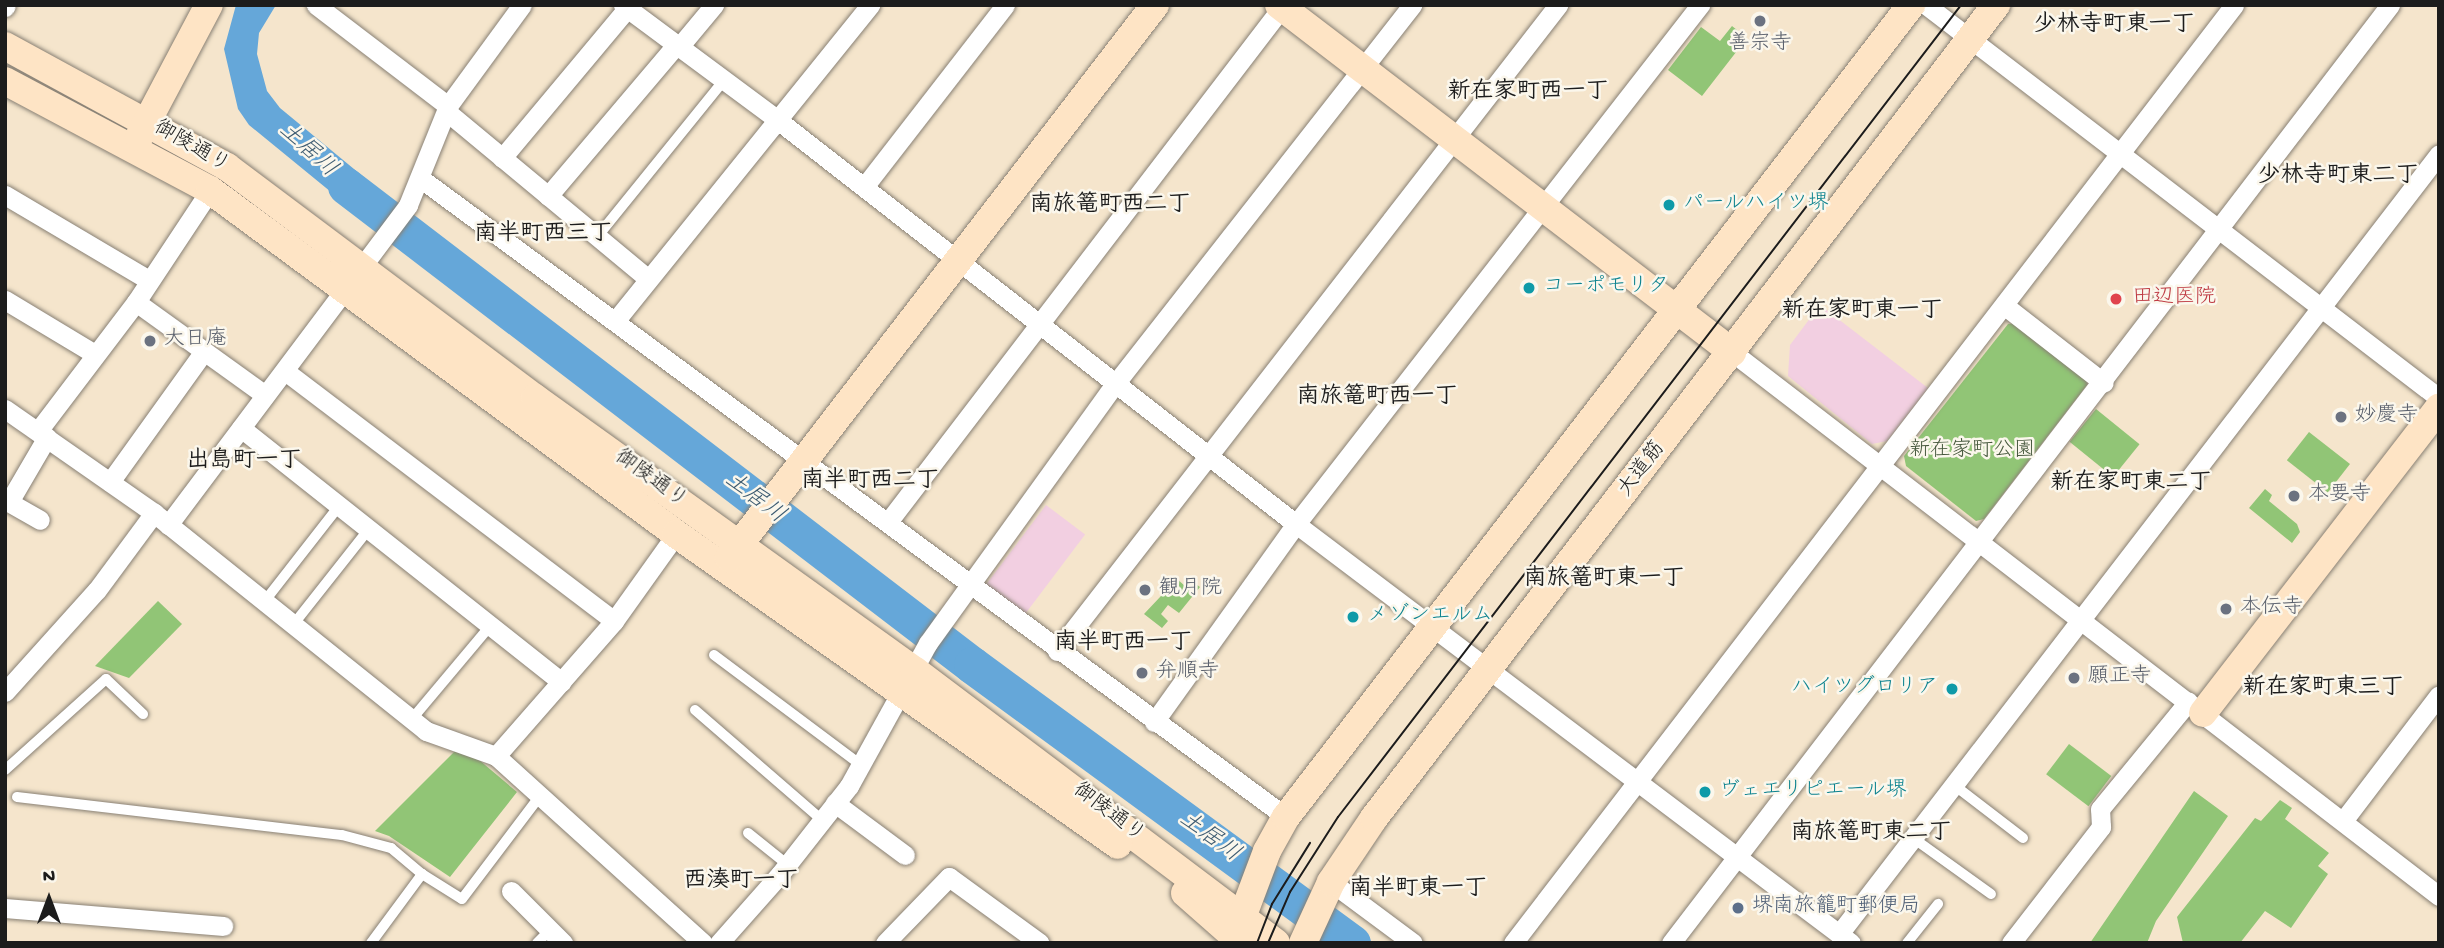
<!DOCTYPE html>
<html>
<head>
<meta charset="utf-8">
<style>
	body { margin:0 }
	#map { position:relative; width:2444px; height:948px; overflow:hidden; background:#f5e5cc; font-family:"Gochi Hand","Klee One",sans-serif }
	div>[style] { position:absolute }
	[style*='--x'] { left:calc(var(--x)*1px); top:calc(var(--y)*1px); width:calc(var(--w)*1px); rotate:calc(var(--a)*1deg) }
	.built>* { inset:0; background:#f2cfe1; transform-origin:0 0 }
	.green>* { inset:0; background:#91c576; transform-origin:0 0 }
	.water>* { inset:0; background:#65a7d9 }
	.river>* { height:37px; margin:-18.5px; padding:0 18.5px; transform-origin:18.5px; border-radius:18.5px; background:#65a7d9 }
	.roads { filter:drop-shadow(0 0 2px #888074) drop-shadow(0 0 2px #888074) }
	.lane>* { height:10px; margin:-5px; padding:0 5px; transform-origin:5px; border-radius:5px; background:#fff }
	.street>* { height:19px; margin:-9.5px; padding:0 9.5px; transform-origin:9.5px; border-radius:9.5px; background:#fff }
	.secondary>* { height:28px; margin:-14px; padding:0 14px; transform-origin:14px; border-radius:14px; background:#fee4c5 }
	.tram>* { height:2px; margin:-1px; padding:0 1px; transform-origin:1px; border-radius:1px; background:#1c1c1c }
	.dots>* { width:19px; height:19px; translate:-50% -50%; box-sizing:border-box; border:4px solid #fbf7ec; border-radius:50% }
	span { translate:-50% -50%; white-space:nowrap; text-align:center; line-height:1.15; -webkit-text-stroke:5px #fbf7ec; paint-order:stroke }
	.worship-label { font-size:21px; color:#5b616d }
	.left { translate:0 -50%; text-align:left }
	.street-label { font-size:21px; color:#1c1c1c }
	.culture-label { font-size:21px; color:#0d838f }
	.right { translate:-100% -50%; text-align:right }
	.health-label { font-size:21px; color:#be3a42 }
	.park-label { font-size:21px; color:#45573c }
	.service-label { font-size:21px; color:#4e5e75 }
	.neighbourhood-label { font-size:23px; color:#1c1c1c; font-weight:700 }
	.water-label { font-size:23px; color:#3d5b71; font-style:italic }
	.frame { position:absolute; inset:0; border:7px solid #1c1c1c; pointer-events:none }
	.north { position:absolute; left:14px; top:864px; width:70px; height:70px; -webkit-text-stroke:5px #fbf7ec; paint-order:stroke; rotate:0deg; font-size:19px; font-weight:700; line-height:28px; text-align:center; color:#1c1c1c }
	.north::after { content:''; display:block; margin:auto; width:24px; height:32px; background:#1c1c1c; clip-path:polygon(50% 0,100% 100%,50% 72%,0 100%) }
</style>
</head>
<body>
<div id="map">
	<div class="built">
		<div style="clip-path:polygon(1820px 305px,1928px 388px,1887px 441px,1872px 444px,1788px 376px,1790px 345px)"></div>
		<div style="left:1046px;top:505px;width:49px;height:99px;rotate:37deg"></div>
	</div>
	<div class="green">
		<div style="clip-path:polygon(1732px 26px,1747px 38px,1702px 96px,1668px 70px,1701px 27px,1720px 41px)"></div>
		<div style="clip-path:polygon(2016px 323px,2086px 376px,2087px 385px,1984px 519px,1976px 521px,1906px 466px,1904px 456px,2008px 324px)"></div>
		<div style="left:2096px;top:409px;width:56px;height:42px;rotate:39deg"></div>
		<div style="left:2309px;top:432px;width:52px;height:36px;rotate:38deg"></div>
		<div style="clip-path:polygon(2265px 489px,2272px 495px,2269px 501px,2297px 524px,2300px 532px,2292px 543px,2249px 508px)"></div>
		<div style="clip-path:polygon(1177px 579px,1185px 586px,1190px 580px,1200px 587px,1179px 613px,1168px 605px,1161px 614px,1168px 621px,1162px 628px,1144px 614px)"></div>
		<div style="clip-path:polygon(158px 601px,182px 624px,129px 678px,95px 666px)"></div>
		<div style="left:2069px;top:744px;width:53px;height:38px;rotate:37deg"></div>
		<div style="clip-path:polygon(456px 750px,478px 759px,517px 792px,450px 877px,389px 836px,375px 831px)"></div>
		<div style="clip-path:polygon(2194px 791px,2228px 816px,2156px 921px,2147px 943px,2090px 943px)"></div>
		<div style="clip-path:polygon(2280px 800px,2292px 808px,2285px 819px,2329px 853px,2318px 866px,2328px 874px,2291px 928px,2265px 911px,2240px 943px,2183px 943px,2177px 917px,2255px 818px,2261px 821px)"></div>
	</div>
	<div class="water">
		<div style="clip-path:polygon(236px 5px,276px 5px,259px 33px,257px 54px,267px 91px,280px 108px,394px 202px,375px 228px,249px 125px,238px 109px,224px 49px)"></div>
	</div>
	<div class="river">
		<div style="--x:346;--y:186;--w:788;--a:37.42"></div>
		<div style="--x:972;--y:665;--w:471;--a:36.2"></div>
	</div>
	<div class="roads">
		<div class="lane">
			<div style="--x:597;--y:237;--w:202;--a:-51"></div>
			<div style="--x:264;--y:602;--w:122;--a:-52"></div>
			<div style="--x:293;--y:625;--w:121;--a:-51.7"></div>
			<div style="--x:714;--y:655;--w:184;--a:36.8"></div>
			<div style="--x:695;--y:710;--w:168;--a:40.9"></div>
			<div style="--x:412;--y:719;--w:121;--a:-50"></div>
			<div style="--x:5;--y:770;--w:136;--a:-42"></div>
			<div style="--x:106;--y:679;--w:51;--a:43.4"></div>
			<div style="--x:1954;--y:785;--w:87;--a:37.5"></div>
			<div style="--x:17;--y:797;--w:327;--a:6.7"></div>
			<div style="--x:342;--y:835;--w:51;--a:14.9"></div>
			<div style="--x:391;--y:848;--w:40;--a:40"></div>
			<div style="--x:748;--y:833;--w:51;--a:38.7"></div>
			<div style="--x:1913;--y:838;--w:96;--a:35.7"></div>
			<div style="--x:371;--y:943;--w:86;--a:-53.5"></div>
			<div style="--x:422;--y:874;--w:47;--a:32"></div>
			<div style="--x:462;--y:899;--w:129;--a:-52.9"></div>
			<div style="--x:537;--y:943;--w:18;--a:-45"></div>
			<div style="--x:1907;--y:943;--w:50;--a:-51.5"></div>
		</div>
		<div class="street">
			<div style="--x:316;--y:5;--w:166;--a:37.4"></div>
			<div style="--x:623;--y:5;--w:189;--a:36.6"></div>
			<div style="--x:775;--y:118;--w:661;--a:37.93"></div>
			<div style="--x:1296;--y:524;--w:695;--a:37.05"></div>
			<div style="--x:1926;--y:5;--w:646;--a:37.46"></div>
			<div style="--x:5;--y:7;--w:2;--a:-63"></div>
			<div style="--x:679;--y:47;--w:55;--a:-50.2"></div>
			<div style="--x:446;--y:111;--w:263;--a:39.7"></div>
			<div style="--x:502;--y:158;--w:199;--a:-50.1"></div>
			<div style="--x:420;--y:178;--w:1076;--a:36.42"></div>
			<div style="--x:864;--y:187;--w:230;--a:-52.2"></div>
			<div style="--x:5;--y:195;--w:167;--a:30.6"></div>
			<div style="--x:548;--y:196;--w:198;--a:-49.7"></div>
			<div style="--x:5;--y:300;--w:105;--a:31"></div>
			<div style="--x:136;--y:302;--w:159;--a:35.8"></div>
			<div style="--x:2005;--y:306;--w:125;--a:37.9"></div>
			<div style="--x:616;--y:320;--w:405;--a:-51.1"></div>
			<div style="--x:1732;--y:352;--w:892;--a:37.58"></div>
			<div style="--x:285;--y:371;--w:413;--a:37.2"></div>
			<div style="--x:5;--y:409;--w:182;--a:34.9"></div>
			<div style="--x:154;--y:513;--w:349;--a:38.7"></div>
			<div style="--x:426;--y:731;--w:74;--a:19.7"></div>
			<div style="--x:496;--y:756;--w:279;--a:42.1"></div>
			<div style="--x:241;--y:428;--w:409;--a:38.4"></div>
			<div style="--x:38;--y:431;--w:162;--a:-52.8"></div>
			<div style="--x:136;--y:302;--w:134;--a:-56.5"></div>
			<div style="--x:110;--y:482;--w:161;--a:-54.3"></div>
			<div style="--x:5;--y:500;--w:40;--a:29.7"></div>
			<div style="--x:9;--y:502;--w:75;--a:-59.7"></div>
			<div style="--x:888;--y:522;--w:648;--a:-52.58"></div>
			<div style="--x:168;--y:525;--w:400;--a:-53.1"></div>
			<div style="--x:408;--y:205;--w:107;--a:-68"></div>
			<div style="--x:448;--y:106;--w:125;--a:-53.8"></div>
			<div style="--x:1057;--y:651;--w:818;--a:-52.2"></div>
			<div style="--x:5;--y:692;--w:137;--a:-48"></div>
			<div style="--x:97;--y:590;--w:96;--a:-53.5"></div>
			<div style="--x:1154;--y:722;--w:244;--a:-54.4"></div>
			<div style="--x:1296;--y:524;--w:658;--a:-52.1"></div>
			<div style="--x:496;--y:756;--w:179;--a:-48.8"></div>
			<div style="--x:614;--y:621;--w:107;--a:-54.5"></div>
			<div style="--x:835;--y:803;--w:87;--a:36.6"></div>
			<div style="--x:2343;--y:821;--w:158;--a:-52.7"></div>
			<div style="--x:1331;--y:882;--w:102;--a:36.6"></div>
			<div style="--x:511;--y:891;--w:74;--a:45"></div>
			<div style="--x:5;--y:908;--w:219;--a:4.7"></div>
			<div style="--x:1839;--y:934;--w:984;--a:-52.43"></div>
			<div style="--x:719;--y:943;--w:92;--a:-48.5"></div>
			<div style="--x:780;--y:874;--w:112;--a:-51.9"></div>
			<div style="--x:849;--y:786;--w:163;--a:-61.1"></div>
			<div style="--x:928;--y:643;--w:319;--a:-54.2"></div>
			<div style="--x:1115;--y:384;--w:482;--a:-51.9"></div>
			<div style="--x:885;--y:943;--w:92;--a:-45.9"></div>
			<div style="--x:949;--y:877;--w:112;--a:36"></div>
			<div style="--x:1513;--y:943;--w:1183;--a:-52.45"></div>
			<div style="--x:1671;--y:943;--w:1182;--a:-52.53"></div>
			<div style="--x:2011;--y:943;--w:147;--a:-52.2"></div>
			<div style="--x:2101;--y:827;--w:18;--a:-93"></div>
			<div style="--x:2100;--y:809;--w:139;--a:-50.6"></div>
		</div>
		<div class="secondary">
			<div style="--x:1279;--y:5;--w:571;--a:37.45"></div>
			<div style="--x:5;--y:46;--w:253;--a:28.6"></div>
			<div style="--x:227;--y:167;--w:385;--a:36.9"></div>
			<div style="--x:535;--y:398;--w:467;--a:35.7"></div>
			<div style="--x:914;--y:670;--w:453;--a:37"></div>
			<div style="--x:5;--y:81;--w:232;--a:28"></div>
			<div style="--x:210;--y:190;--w:579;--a:36.43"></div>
			<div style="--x:676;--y:534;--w:540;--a:35.13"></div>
			<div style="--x:139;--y:137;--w:149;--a:-62.1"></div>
			<div style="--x:729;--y:558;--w:698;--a:-52.39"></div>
			<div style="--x:2203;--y:713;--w:386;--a:-52.3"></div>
			<div style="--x:1185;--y:893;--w:76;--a:41.3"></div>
			<div style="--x:1237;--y:931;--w:85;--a:-69.4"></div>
			<div style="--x:1267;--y:851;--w:39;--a:-61"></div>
			<div style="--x:1286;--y:817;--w:1025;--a:-52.41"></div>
			<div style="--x:1303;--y:943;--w:67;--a:-65.3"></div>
			<div style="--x:1331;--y:882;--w:77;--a:-56.1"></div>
			<div style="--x:1374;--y:818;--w:1024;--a:-52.58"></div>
		</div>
	</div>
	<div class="tram">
		<div style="--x:1257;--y:943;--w:42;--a:-69"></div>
		<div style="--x:1272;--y:904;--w:72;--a:-58.1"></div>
		<div style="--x:1268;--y:943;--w:56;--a:-66.7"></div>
		<div style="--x:1290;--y:892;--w:89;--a:-57.4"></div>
		<div style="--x:1338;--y:817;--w:1023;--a:-52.5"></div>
	</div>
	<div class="dots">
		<div style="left:1760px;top:21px;background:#6b7280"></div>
		<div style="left:1669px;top:205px;background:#0f9aa8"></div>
		<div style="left:1529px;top:288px;background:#0f9aa8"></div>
		<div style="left:2116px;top:299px;background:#e0444e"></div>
		<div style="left:150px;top:341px;background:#6b7280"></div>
		<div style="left:2341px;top:417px;background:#6b7280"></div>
		<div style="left:2294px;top:496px;background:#6b7280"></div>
		<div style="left:1145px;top:590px;background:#6b7280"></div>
		<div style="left:2226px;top:609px;background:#6b7280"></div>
		<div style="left:1353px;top:617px;background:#0f9aa8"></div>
		<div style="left:1142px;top:673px;background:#6b7280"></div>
		<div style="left:2074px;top:678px;background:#6b7280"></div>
		<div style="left:1952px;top:689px;background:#0f9aa8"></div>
		<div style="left:1705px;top:792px;background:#0f9aa8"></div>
		<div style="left:1738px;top:908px;background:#5c6f8a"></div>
	</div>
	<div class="worship-label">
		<span style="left:1760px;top:45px">善宗寺</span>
		<span class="left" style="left:164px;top:341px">大日庵</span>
		<span class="left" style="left:2355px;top:417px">妙慶寺</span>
		<span class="left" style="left:2308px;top:496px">本要寺</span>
		<span class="left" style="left:1159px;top:590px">観月院</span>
		<span class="left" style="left:2240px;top:609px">本伝寺</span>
		<span class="left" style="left:1156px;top:673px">弁順寺</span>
		<span class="left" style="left:2088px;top:678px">願正寺</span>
	</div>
	<div class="street-label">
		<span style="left:191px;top:148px;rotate:30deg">御陵通り</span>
		<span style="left:1643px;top:470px;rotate:-53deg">大道筋</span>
		<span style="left:650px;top:480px;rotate:36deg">御陵通り</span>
		<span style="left:1108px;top:814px;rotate:37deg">御陵通り</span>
	</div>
	<div class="culture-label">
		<span class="left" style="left:1683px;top:205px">パールハイツ堺</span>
		<span class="left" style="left:1543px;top:288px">コーポモリタ</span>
		<span class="left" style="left:1367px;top:617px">メゾンエルム</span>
		<span class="right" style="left:1938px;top:689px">ハイツグロリア</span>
		<span class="left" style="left:1719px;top:792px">ヴェエリピエール堺</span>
	</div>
	<div class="health-label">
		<span class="left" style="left:2132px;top:299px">田辺医院</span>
	</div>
	<div class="park-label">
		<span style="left:1972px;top:452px">新在家町公園</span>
	</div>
	<div class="service-label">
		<span class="left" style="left:1752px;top:908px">堺南旅籠町郵便局</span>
	</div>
	<div class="neighbourhood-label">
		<span style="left:2114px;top:26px">少林寺町東一丁</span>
		<span style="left:1528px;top:93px">新在家町西一丁</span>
		<span style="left:2338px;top:177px">少林寺町東二丁</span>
		<span style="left:1110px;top:206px">南旅篭町西二丁</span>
		<span style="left:543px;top:235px">南半町西三丁</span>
		<span style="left:1862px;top:312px">新在家町東一丁</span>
		<span style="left:1377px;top:398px">南旅篭町西一丁</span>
		<span style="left:244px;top:462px">出島町一丁</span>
		<span style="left:870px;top:482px">南半町西二丁</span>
		<span style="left:2131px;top:484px">新在家町東二丁</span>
		<span style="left:1604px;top:580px">南旅篭町東一丁</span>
		<span style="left:1123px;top:644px">南半町西一丁</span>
		<span style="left:2323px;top:689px">新在家町東三丁</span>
		<span style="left:1871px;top:834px">南旅篭町東二丁</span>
		<span style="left:741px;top:882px">西湊町一丁</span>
		<span style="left:1418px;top:890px">南半町東一丁</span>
	</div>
	<div class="water-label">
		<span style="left:307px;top:151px;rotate:42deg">土居川</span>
		<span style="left:754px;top:499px;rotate:37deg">土居川</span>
		<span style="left:1209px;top:838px;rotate:36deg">土居川</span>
	</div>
	<div class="frame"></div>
	<div class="north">N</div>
</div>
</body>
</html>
